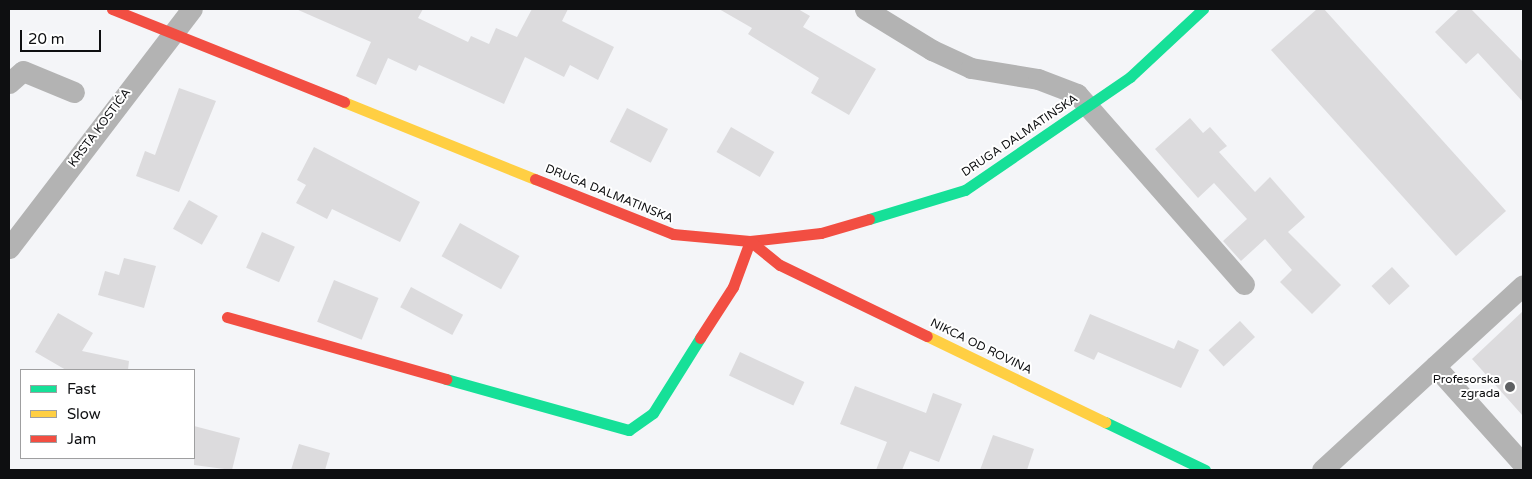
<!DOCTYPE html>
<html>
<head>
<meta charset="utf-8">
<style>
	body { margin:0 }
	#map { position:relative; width:1532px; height:479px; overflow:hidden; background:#f4f5f8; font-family:"Varela Round",sans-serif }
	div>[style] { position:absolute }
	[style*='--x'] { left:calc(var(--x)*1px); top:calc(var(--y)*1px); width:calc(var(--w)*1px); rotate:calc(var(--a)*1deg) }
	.building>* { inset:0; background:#dcdbdd; transform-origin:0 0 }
	.street>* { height:21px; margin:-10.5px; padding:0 10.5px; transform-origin:10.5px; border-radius:10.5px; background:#b3b3b3 }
	.fast>* { height:11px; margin:-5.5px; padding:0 5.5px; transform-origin:5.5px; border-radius:5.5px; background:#16e098 }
	.slow>* { height:11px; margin:-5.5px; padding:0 5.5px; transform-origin:5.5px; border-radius:5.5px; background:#ffcf43 }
	.jam>* { height:11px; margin:-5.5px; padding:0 5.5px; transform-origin:5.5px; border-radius:5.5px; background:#f24e42 }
	.dots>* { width:14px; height:14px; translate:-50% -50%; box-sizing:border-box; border:2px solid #fff; border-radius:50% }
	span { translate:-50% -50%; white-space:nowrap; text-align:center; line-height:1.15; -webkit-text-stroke:4px #fff; paint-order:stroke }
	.street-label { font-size:12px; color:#0e0f11 }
	.poi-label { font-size:12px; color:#0e0f11 }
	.right { translate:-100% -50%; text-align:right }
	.frame { position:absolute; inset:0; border:10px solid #0e0f11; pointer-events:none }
	.legend { position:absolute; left:20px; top:369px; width:175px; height:90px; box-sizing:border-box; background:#fff; border:1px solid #9f9fa0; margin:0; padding:6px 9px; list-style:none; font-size:15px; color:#0e0f11 }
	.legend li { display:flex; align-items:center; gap:10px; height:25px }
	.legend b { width:25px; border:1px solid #9f9fa0 }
	.scale { position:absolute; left:20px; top:30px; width:81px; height:22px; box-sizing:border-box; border:2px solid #0e0f11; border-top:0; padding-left:6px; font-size:15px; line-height:18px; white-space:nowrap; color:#0e0f11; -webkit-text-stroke:4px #fff; paint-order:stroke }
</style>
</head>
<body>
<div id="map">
	<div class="building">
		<div style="clip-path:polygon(296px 9px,423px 9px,418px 18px,468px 42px,471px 36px,489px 44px,496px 28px,517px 37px,532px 9px,568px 9px,562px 21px,614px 47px,598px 80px,570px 65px,564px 77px,525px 57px,504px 104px,419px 65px,416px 71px,388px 58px,376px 85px,356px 76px,371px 42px)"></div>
		<div style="clip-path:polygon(719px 9px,798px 9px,810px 16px,803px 27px,876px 69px,849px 115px,811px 93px,819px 78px,748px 34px,752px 28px)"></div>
		<div style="clip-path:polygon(1317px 9px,1324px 9px,1506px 211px,1456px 256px,1271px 50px)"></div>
		<div style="clip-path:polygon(1459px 9px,1471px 9px,1523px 62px,1523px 102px,1478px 53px,1466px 64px,1435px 32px)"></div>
		<div style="clip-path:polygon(179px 88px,216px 101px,179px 192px,136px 176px,145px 151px,155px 155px)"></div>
		<div style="left:627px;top:108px;width:46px;height:38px;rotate:27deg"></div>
		<div style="clip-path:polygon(1190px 118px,1203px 133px,1210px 127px,1227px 146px,1219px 152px,1255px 192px,1270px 177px,1305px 217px,1288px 232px,1341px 285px,1312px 314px,1280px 282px,1292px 270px,1265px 239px,1241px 261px,1223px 241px,1247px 219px,1214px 183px,1198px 198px,1155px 149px)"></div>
		<div style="left:731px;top:127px;width:50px;height:29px;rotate:30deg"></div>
		<div style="clip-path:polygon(314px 147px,420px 202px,400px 242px,332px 209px,327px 219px,296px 203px,306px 185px,297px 180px)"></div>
		<div style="left:189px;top:200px;width:33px;height:33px;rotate:29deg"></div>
		<div style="left:460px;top:223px;width:68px;height:38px;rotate:29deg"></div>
		<div style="left:262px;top:232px;width:36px;height:39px;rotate:24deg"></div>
		<div style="clip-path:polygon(124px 258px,156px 266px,144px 308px,98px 295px,105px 271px,119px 275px)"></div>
		<div style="left:1392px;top:267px;width:26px;height:28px;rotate:47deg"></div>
		<div style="left:334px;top:280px;width:48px;height:45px;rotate:22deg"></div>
		<div style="left:411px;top:287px;width:59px;height:23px;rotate:28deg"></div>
		<div style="clip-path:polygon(1523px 311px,1523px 416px,1472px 359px)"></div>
		<div style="clip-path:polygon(58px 313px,93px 333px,82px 351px,129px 361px,128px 370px,66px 370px,35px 352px)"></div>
		<div style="clip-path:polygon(1090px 314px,1174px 349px,1178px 340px,1199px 350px,1181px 388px,1098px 352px,1094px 360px,1074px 351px)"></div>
		<div style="left:1240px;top:321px;width:22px;height:43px;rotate:47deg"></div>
		<div style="left:740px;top:352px;width:71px;height:26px;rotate:25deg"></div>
		<div style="clip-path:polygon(855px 386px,926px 413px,933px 393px,962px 404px,939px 462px,910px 451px,902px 470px,876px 470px,887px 442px,840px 424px)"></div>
		<div style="clip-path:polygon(194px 426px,240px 438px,232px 470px,194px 465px)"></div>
		<div style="clip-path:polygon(993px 435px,1034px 449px,1027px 470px,980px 470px)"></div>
		<div style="clip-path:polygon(299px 444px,330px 453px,325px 470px,291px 470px)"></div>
	</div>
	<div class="street">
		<div style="--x:865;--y:9;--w:79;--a:31.5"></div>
		<div style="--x:932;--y:50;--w:43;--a:24.8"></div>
		<div style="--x:971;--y:68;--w:68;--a:9.3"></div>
		<div style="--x:1038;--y:79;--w:42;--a:21"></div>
		<div style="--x:1077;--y:94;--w:253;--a:48.7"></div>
		<div style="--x:9;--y:83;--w:18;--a:-41"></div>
		<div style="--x:23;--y:71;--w:55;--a:22.4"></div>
		<div style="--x:9;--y:248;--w:301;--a:-52.6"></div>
		<div style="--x:1435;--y:366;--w:132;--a:48.1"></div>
		<div style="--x:1322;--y:470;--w:273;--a:-42.6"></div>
	</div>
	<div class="fast">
		<div style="--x:869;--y:219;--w:100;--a:-16.8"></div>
		<div style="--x:965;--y:190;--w:200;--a:-34.4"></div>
		<div style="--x:1130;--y:77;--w:100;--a:-43"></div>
		<div style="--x:446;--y:379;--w:190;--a:15.6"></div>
		<div style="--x:629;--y:430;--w:29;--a:-35"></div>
		<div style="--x:653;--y:413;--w:89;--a:-57.9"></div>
		<div style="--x:1105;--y:422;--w:111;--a:25.6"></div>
	</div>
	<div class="slow">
		<div style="--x:344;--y:102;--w:206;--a:22"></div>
		<div style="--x:927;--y:336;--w:198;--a:25.8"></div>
	</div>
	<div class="jam">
		<div style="--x:112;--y:9;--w:250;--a:21.8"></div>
		<div style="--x:535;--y:179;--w:149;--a:21.7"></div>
		<div style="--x:673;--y:234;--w:77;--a:5.2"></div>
		<div style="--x:750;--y:241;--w:71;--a:-6.4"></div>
		<div style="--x:821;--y:233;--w:50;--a:-16.3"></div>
		<div style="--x:227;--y:317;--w:228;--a:15.8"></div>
		<div style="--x:700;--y:338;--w:61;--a:-57.1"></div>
		<div style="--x:733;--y:287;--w:49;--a:-69.7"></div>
		<div style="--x:750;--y:241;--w:38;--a:39"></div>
		<div style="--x:780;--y:265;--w:163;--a:25.8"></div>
	</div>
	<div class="dots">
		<div style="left:1510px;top:387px;background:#5e6062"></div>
	</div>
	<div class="street-label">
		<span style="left:100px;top:128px;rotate:-53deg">KRSTA KOSTIĆA</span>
		<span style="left:1020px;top:136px;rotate:-34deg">DRUGA DALMATINSKA</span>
		<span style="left:609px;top:194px;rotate:22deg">DRUGA DALMATINSKA</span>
		<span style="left:981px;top:347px;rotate:26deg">NIKCA OD ROVINA</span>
	</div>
	<div class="poi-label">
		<span class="right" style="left:1500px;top:387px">Profesorska<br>zgrada</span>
	</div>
	<div class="frame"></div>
	<ul class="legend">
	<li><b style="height:6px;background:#16e098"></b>Fast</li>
	<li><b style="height:6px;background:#ffcf43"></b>Slow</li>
	<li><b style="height:6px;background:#f24e42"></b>Jam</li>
	</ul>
	<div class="scale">20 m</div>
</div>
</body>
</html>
